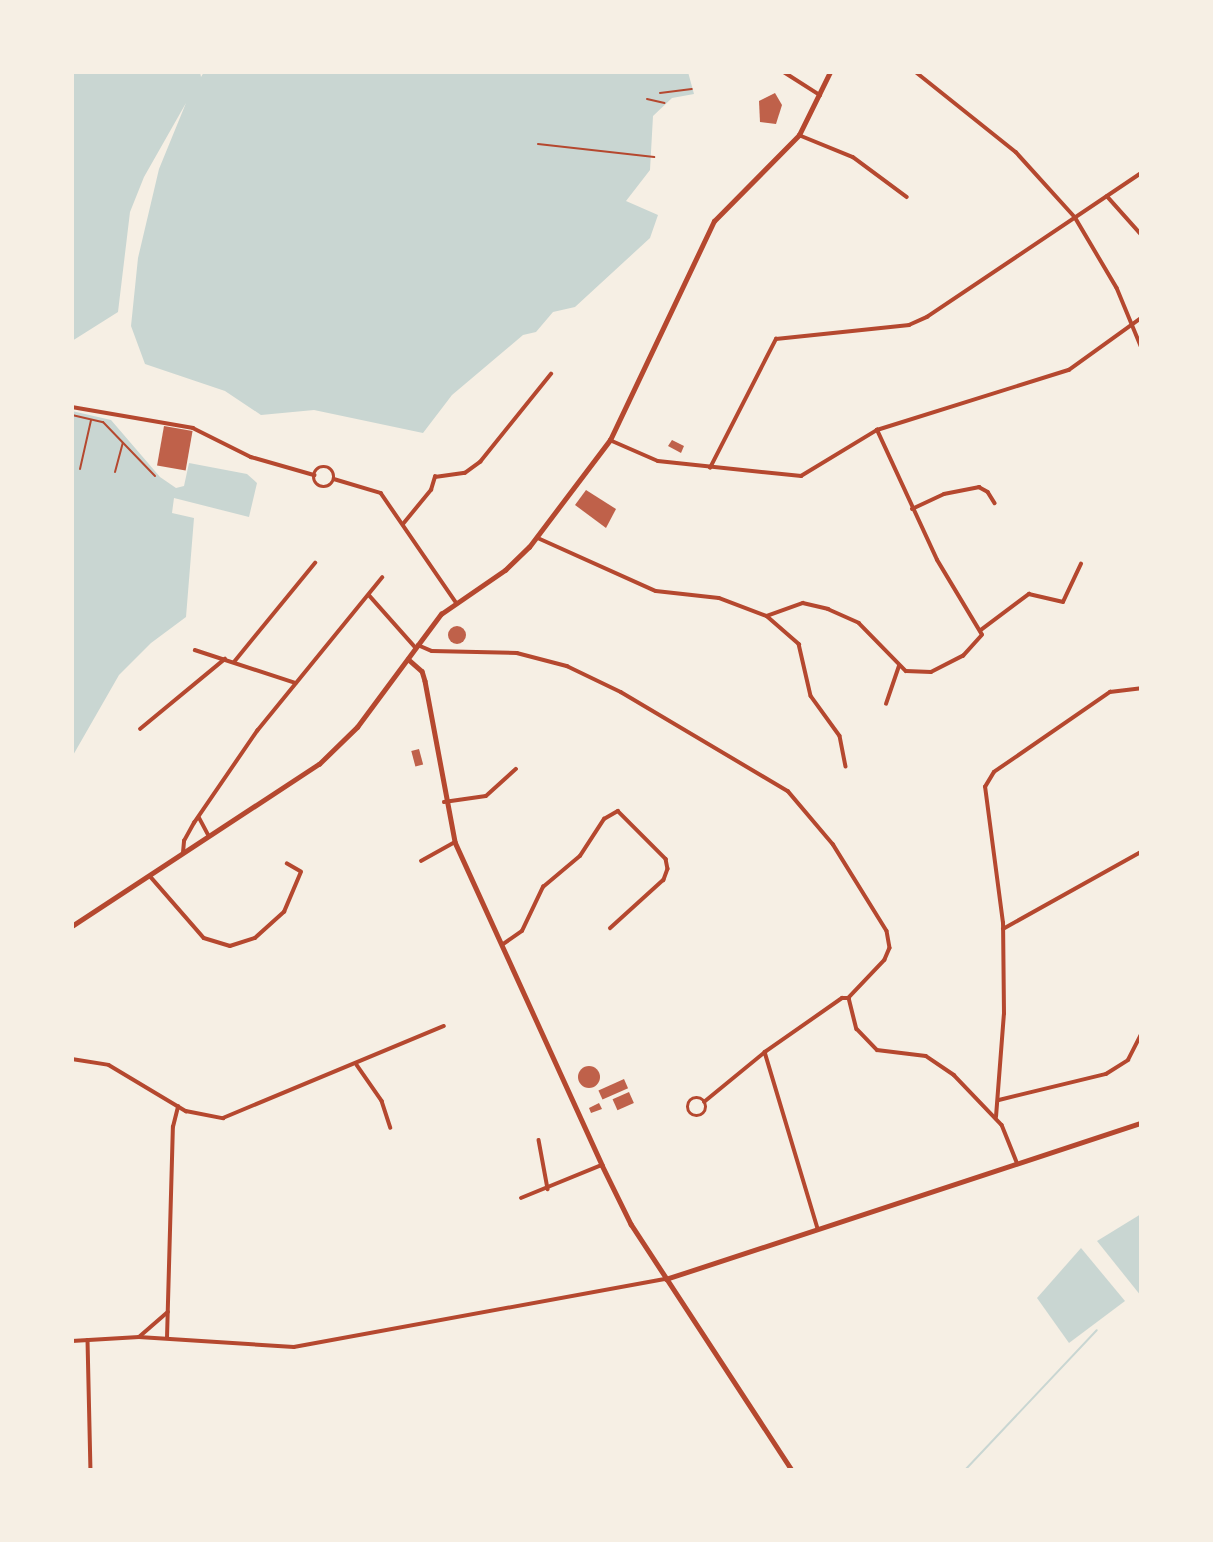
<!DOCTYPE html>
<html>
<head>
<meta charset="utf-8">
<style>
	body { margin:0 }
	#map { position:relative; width:1213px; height:1542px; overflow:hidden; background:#f6efe4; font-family:Quicksand,sans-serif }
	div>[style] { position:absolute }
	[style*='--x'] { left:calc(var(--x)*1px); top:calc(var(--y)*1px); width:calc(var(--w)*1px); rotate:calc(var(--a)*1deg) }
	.water>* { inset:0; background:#c9d6d2 }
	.stream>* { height:2px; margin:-1px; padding:0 1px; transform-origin:1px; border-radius:1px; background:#c9d6d2 }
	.building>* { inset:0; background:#bf614a; transform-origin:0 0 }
	.round { border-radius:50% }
	.path>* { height:2px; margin:-1px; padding:0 1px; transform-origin:1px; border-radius:1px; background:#b5482f }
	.minor>* { height:3.5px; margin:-1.75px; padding:0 1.75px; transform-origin:1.75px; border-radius:1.75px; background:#b5482f }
	.minor>.ring { margin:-1.75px; padding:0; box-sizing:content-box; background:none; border:3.5px solid #b5482f; border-radius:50% }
	.tertiary>* { height:4.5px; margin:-2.25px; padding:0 2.25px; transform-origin:2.25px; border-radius:2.25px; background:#b5482f }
	.secondary>* { height:4.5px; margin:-2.25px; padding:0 2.25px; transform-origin:2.25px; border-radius:2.25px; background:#b5482f }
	span { translate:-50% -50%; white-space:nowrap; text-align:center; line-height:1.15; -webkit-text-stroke:7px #f6efe4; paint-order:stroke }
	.frame { position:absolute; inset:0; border:74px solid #f6efe4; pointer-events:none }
</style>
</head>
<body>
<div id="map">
	<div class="water">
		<div style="clip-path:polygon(72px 72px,200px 72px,201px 77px,204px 72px,688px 72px,694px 94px,672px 98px,653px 116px,650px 170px,626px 201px,658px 215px,650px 238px,575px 307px,553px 312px,536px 332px,523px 335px,452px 395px,423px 433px,314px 410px,261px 415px,225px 391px,145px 364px,131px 326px,138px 258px,159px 169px,186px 103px,144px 177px,130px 212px,118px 312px,72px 341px)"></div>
		<div style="clip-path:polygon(72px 411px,111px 420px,160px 477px,176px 488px,184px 486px,189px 463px,247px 474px,257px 483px,249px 517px,174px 498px,172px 513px,194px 518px,186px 617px,151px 643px,119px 675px,72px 757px)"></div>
		<div style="clip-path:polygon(1141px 1214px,1141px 1296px,1097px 1241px)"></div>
		<div style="clip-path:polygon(1081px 1248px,1125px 1301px,1069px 1343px,1037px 1298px)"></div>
	</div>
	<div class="stream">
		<div style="--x:965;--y:1470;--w:192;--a:-46.7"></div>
	</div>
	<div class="building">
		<div style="clip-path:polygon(775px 93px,782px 105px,776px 124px,760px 122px,759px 101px)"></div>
		<div style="left:164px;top:426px;width:29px;height:40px;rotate:10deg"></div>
		<div style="clip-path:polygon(672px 440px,684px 446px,681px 453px,668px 446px)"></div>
		<div style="clip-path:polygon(586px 490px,616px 509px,606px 528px,575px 505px)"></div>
		<div class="round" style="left:448px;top:626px;width:18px;height:18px"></div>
		<div style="left:419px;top:749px;width:16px;height:8px;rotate:75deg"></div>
		<div class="round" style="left:578px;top:1066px;width:22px;height:22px"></div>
		<div style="left:624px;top:1079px;width:10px;height:28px;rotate:66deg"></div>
		<div style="left:629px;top:1092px;width:12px;height:18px;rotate:66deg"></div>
		<div style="clip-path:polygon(599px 1103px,602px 1109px,591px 1113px,589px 1108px)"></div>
	</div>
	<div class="path">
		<div style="--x:660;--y:93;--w:32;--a:-7"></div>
		<div style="--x:647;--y:99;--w:18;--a:13"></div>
		<div style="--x:538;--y:144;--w:117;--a:6.4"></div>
		<div style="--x:72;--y:415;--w:32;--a:13"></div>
		<div style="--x:103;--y:422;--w:75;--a:46.1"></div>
		<div style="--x:80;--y:469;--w:50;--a:-77.3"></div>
		<div style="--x:115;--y:472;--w:30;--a:-75"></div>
	</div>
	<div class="minor">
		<div style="--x:784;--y:72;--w:43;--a:32.6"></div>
		<div style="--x:916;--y:72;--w:128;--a:38.7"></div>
		<div style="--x:1016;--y:152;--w:88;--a:47.8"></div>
		<div style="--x:1075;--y:217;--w:82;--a:59.4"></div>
		<div style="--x:1117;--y:288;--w:63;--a:67.5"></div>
		<div style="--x:799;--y:135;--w:58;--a:22.2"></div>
		<div style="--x:853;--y:157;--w:67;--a:36.5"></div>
		<div style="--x:1107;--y:196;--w:51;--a:48.2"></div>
		<div style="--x:72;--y:407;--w:123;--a:9.8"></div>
		<div style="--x:193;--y:428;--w:65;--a:26.6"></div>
		<div style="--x:251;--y:457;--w:66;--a:15.9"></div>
		<div style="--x:610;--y:440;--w:52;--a:23.6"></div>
		<div style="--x:658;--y:461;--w:144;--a:6"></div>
		<div style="--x:801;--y:476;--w:89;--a:-31.2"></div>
		<div style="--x:877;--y:430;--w:201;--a:-17.4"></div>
		<div style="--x:1069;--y:370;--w:89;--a:-35.8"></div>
		<div class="ring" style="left:314px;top:467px;width:16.5px;height:16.5px"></div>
		<div style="--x:710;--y:468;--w:145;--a:-62.9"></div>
		<div style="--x:776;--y:339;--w:134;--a:-6"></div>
		<div style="--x:909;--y:325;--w:20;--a:-24"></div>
		<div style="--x:927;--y:317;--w:258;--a:-33.9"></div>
		<div style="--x:334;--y:479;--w:49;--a:16.6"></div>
		<div style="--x:381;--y:493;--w:132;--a:55.5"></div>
		<div style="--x:912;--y:509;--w:35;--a:-25"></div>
		<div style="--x:944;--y:494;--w:36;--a:-11"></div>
		<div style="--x:979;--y:487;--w:10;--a:29"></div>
		<div style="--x:988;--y:492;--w:13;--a:58"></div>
		<div style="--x:403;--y:524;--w:44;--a:-50.5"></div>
		<div style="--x:431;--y:490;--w:14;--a:-73"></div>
		<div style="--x:435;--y:477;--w:30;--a:-8"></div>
		<div style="--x:465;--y:473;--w:19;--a:-36"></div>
		<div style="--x:480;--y:462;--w:113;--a:-51.1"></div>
		<div style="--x:538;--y:538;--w:129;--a:24.2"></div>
		<div style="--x:656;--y:591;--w:63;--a:6.3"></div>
		<div style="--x:719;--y:598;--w:51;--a:20.6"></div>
		<div style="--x:767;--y:616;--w:38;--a:-20"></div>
		<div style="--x:803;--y:603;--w:26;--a:13"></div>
		<div style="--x:828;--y:609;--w:34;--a:24"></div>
		<div style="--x:859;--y:623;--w:67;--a:45.6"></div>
		<div style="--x:906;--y:671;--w:25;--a:2"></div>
		<div style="--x:931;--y:672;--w:36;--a:-27"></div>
		<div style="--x:963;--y:656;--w:28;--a:-48"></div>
		<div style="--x:982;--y:635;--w:87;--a:-121"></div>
		<div style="--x:937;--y:560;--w:143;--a:-114.8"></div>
		<div style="--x:369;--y:595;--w:71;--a:48.4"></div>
		<div style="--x:767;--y:616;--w:43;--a:41.2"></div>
		<div style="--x:799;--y:644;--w:53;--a:77"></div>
		<div style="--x:811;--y:696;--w:49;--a:54.1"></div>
		<div style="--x:840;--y:736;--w:31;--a:79"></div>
		<div style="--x:981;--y:630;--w:60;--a:-36.9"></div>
		<div style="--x:1029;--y:594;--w:35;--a:13"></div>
		<div style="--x:1063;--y:602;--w:42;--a:-64.7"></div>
		<div style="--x:418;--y:645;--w:15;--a:23"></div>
		<div style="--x:432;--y:651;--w:85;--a:1.3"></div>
		<div style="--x:517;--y:653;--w:52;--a:14.6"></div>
		<div style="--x:567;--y:666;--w:60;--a:25.7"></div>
		<div style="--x:621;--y:692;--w:194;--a:30.7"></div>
		<div style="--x:788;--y:791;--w:70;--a:49.7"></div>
		<div style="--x:833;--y:844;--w:102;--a:58.2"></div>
		<div style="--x:887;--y:931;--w:17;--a:80"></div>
		<div style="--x:890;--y:948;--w:13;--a:113"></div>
		<div style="--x:885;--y:960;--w:52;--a:133.5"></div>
		<div style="--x:849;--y:998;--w:32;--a:76"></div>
		<div style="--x:857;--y:1029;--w:29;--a:46"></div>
		<div style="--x:877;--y:1050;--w:49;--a:7"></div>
		<div style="--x:926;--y:1056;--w:34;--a:34"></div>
		<div style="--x:954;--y:1075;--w:69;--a:46.2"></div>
		<div style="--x:1002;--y:1125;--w:40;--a:68"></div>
		<div style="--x:195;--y:650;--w:106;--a:18.1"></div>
		<div style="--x:234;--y:662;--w:128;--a:-50.7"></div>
		<div style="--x:886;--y:704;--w:40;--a:-71.1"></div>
		<div style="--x:140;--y:729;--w:110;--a:-39.5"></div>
		<div style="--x:444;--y:802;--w:42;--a:-8.1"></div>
		<div style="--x:486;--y:796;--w:40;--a:-42"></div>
		<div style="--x:199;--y:817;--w:21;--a:62"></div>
		<div style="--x:183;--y:853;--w:12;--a:-85"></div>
		<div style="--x:184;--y:841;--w:21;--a:-61"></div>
		<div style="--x:194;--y:823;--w:112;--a:-55.6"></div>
		<div style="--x:257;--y:731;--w:198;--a:-50.8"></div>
		<div style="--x:421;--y:861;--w:39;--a:-29"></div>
		<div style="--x:150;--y:876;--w:82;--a:48.9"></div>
		<div style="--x:204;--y:938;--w:27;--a:17"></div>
		<div style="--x:230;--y:946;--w:26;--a:-18"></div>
		<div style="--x:255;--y:938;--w:39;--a:-42"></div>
		<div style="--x:284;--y:912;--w:43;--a:-67"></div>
		<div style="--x:301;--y:872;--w:16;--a:-150"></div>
		<div style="--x:1003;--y:929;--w:158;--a:-29.2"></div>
		<div style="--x:502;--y:945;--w:24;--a:-35"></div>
		<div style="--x:522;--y:931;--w:49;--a:-64.5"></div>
		<div style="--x:543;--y:887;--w:48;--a:-40"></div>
		<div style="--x:580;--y:856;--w:44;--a:-57"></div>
		<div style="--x:604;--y:819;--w:16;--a:-30"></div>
		<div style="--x:618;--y:811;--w:68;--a:45"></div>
		<div style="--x:666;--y:859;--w:10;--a:79"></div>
		<div style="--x:668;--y:869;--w:12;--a:110"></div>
		<div style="--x:664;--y:880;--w:72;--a:137.8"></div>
		<div style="--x:765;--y:1052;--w:185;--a:73.3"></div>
		<div style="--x:72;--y:1059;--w:37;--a:9"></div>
		<div style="--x:109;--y:1065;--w:90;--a:30.9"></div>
		<div style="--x:186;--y:1111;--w:38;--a:11"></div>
		<div style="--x:223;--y:1118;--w:239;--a:-22.6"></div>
		<div style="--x:357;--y:1065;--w:44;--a:55.2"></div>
		<div style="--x:382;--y:1101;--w:28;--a:72"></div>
		<div class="ring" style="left:688px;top:1098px;width:14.5px;height:14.5px"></div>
		<div style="--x:999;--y:1100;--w:110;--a:-13.7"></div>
		<div style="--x:1106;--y:1074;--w:26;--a:-32"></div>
		<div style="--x:1128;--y:1060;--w:29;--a:-63"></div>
		<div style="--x:704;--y:1102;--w:79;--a:-39.3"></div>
		<div style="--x:765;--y:1052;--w:94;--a:-35"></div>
		<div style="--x:842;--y:998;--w:7;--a:0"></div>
		<div style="--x:996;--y:1117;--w:103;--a:-85.6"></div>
		<div style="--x:1004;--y:1014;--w:91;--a:-90.6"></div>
		<div style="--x:1003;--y:923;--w:137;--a:-97.5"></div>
		<div style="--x:985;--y:787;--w:17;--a:-59"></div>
		<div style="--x:994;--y:772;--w:141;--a:-34.6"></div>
		<div style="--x:1110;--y:692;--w:31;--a:-7"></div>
		<div style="--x:539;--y:1140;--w:50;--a:79.6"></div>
		<div style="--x:521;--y:1198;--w:87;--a:-22.2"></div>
		<div style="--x:139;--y:1337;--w:38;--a:-41"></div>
		<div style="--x:167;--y:1338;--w:211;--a:-88.4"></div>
		<div style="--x:173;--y:1127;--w:21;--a:-76"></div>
		<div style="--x:88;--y:1340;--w:130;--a:88.7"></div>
		<div style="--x:72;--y:1341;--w:67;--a:-3.4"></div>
		<div style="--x:139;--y:1337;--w:155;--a:3.7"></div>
		<div style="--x:294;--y:1347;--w:378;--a:-10.4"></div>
	</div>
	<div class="tertiary">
		<div style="--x:408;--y:659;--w:18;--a:41"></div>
		<div style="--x:422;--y:671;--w:10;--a:73"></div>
		<div style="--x:425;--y:681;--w:164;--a:79.4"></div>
		<div style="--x:455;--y:842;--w:355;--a:65.5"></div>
		<div style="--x:602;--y:1165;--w:66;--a:63.8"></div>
		<div style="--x:631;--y:1224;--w:294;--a:56.8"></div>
		<div style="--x:666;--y:1279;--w:500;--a:-18.2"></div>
	</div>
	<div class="secondary">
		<div style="--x:72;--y:926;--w:295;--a:-33.3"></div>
		<div style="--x:319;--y:764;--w:53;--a:-44.2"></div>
		<div style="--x:357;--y:727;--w:141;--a:-53.4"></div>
		<div style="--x:441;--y:614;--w:78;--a:-34.5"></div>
		<div style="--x:505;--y:570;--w:33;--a:-44"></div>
		<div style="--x:529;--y:547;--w:134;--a:-52.9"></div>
		<div style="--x:610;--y:440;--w:242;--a:-64.6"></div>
		<div style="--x:714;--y:221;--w:121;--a:-45.3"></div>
		<div style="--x:799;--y:135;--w:70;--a:-63.8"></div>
	</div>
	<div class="frame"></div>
</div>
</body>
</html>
